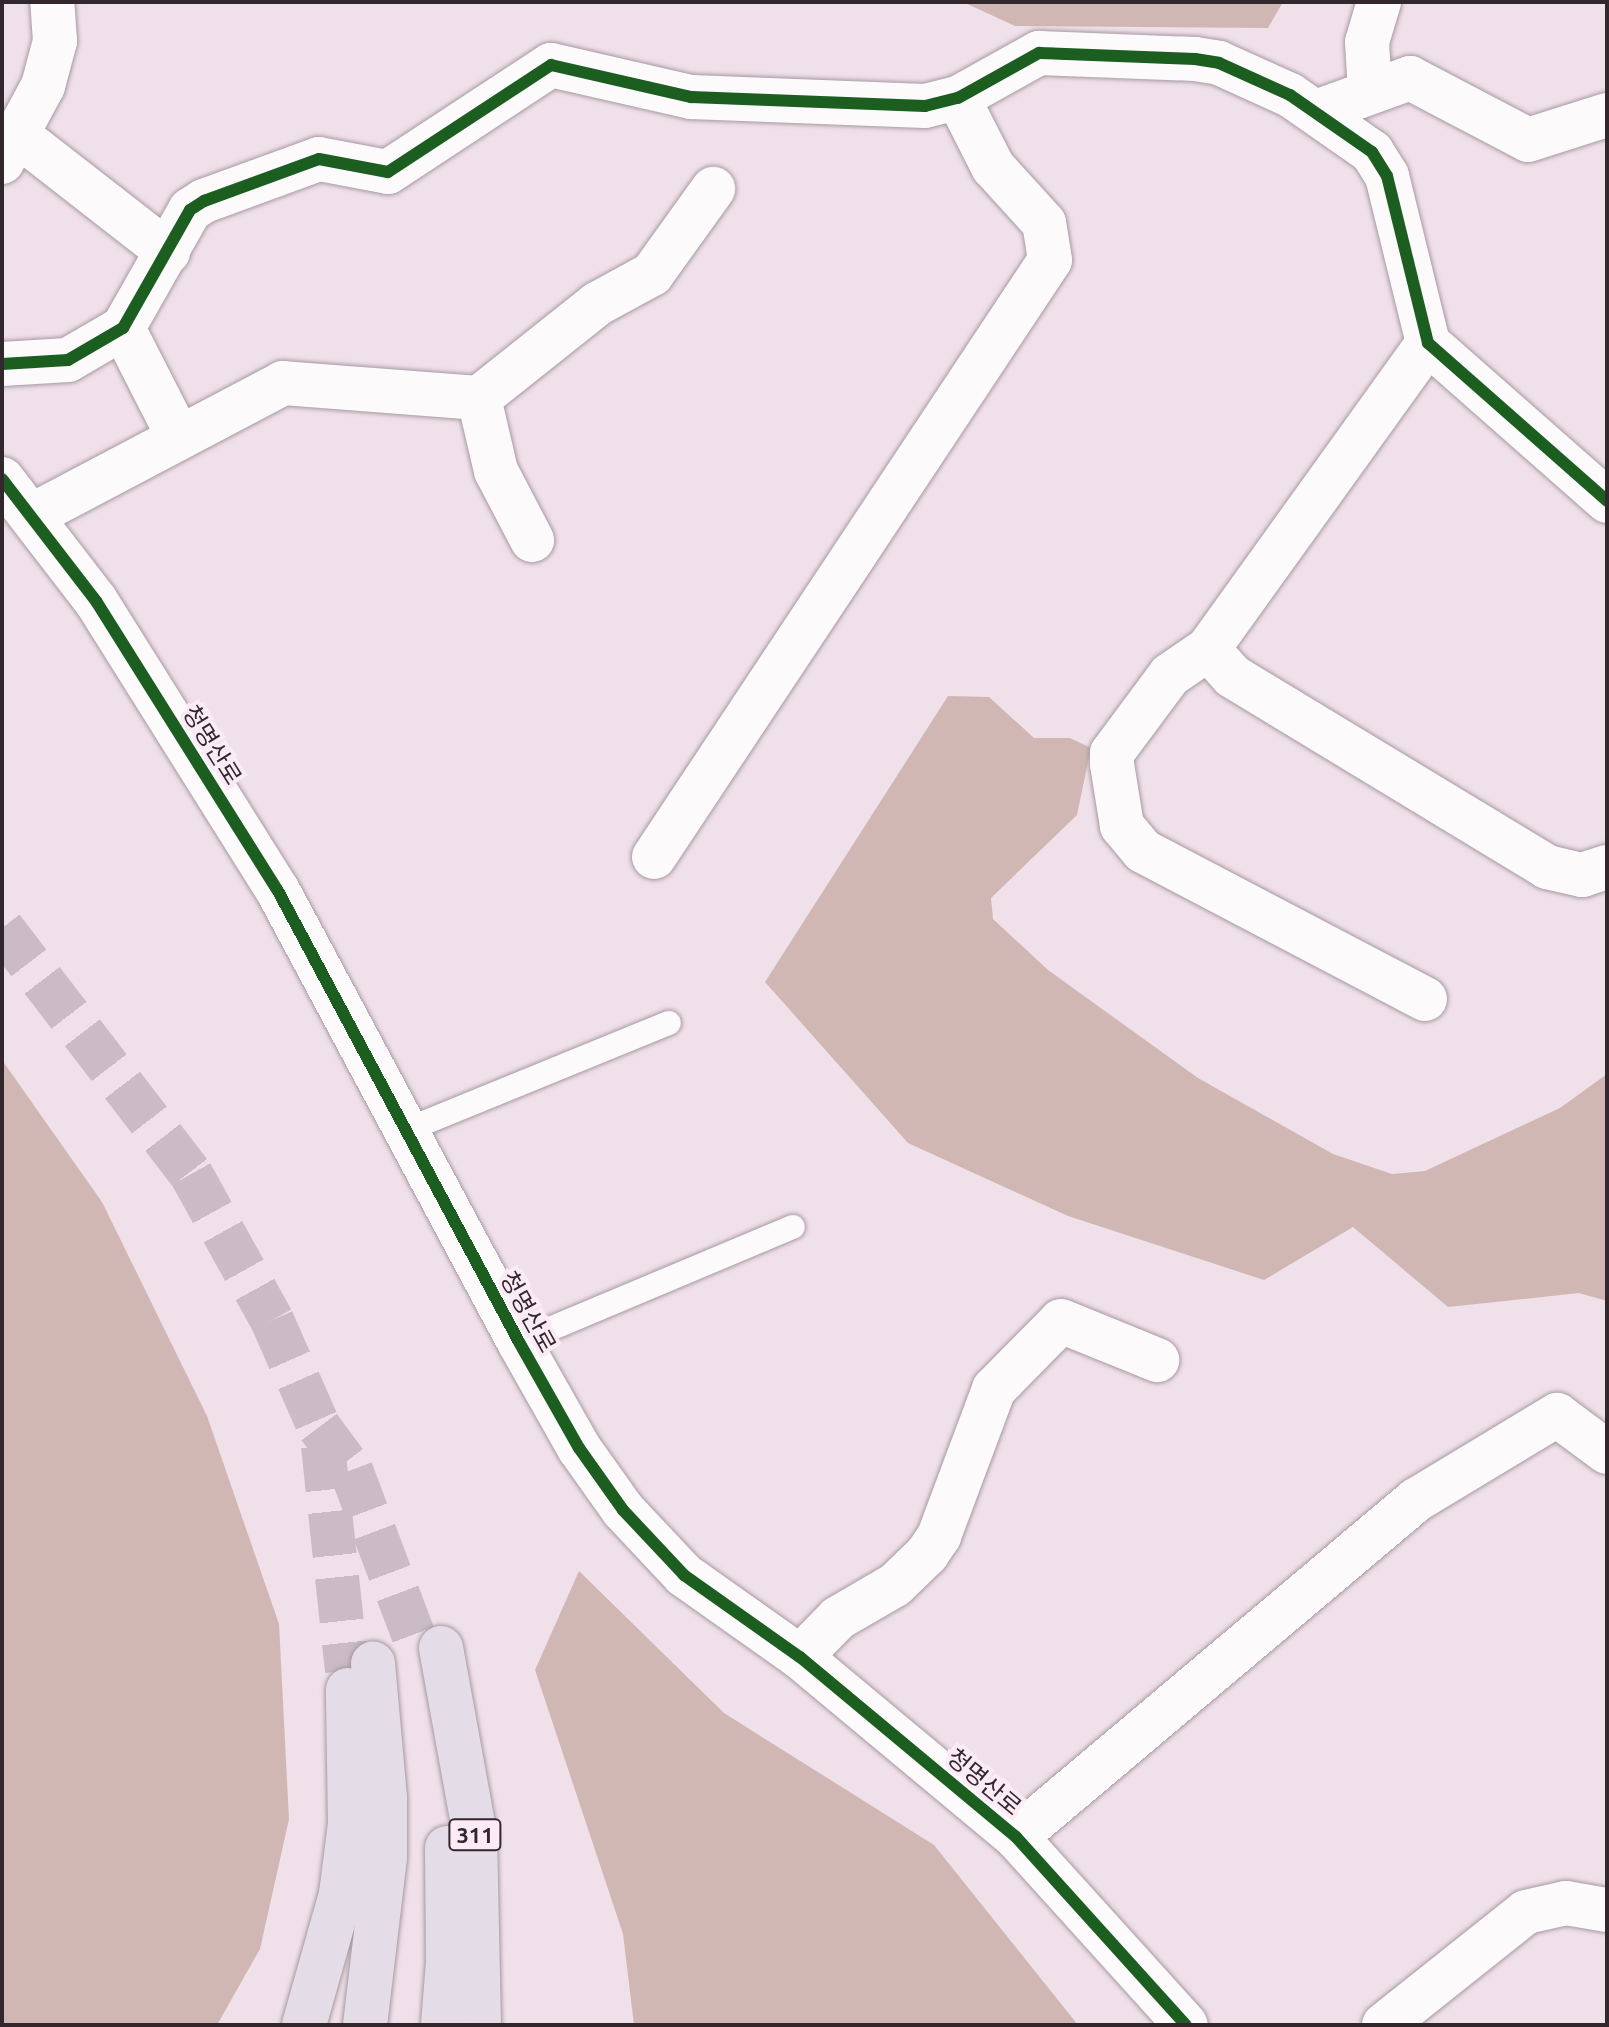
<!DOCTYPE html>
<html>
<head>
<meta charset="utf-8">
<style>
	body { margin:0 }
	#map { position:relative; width:1609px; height:2027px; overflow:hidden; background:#f0e0ea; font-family:Ubuntu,"Noto Sans KR",sans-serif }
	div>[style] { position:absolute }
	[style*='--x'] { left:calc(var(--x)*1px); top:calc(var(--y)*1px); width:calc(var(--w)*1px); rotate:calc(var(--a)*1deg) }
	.forest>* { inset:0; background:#d0b7b3 }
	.primary-tunnel>* { height:44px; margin-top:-22px; transform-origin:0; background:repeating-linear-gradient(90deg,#cabbc4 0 44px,transparent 0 66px) }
	.highway-tunnel>* { height:44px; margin-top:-22px; transform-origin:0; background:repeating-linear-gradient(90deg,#cabbc4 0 44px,transparent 0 66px) }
	.roads { filter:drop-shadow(0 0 2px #a69aa1) drop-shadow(0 0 2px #a69aa1) }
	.lane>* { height:24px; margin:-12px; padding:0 12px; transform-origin:12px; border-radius:12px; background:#fdfafc }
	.street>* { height:44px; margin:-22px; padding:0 22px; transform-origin:22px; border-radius:22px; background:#fdfafc }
	.highway>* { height:44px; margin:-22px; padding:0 22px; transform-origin:22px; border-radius:22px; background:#e4dde7 }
	.cycleway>* { height:12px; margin:-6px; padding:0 6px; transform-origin:6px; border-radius:6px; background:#1b5e20 }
	span { translate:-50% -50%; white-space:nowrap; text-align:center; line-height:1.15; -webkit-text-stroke:8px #fcebf5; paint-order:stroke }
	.shield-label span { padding:2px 6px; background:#fcebf5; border:2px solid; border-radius:6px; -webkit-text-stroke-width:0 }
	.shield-label { font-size:22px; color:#31272d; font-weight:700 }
	.street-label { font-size:24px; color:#31272d }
	.frame { position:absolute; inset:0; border:4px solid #31272d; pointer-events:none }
</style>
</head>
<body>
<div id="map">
	<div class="forest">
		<div style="clip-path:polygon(963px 2px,1283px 2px,1268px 28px,1015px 26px)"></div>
		<div style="clip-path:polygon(948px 696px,989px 697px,1034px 738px,1070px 738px,1091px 748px,1077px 815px,991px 898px,993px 919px,1048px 970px,1198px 1078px,1333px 1154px,1392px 1174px,1425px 1171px,1560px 1108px,1607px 1074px,1607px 1301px,1579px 1293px,1448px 1307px,1353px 1227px,1264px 1280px,1068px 1216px,908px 1143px,765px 982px)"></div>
		<div style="clip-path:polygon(2px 1060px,102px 1202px,207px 1416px,279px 1624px,289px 1819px,260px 1949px,217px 2025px,2px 2025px)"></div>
		<div style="clip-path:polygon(579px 1571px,724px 1713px,934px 1845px,1078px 2025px,634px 2025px,623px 1934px,535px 1670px)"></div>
	</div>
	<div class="primary-tunnel">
		<div style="--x:2;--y:928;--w:310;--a:52.5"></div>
		<div style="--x:191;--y:1174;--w:167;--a:61"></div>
		<div style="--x:272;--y:1320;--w:117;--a:66.3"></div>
	</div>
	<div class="highway-tunnel">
		<div style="--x:319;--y:1427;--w:54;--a:53.3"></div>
		<div style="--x:351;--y:1470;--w:196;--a:69.3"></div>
		<div style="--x:323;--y:1446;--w:226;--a:83.9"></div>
	</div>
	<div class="roads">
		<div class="lane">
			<div style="--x:404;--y:1131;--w:286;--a:-22.2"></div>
			<div style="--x:519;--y:1342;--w:297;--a:-22.8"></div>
		</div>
		<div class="street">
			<div style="--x:1370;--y:92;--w:50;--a:-93.4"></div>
			<div style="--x:1367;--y:42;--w:42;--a:-73.3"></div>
			<div style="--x:1319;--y:111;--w:97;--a:-19.9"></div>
			<div style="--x:1410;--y:78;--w:133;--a:27.7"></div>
			<div style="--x:1528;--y:140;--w:83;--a:-17.6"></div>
			<div style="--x:19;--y:136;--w:189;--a:37.9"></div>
			<div style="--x:2;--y:162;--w:86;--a:-61.7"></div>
			<div style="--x:43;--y:86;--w:47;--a:-75.1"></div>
			<div style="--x:55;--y:41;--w:39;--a:-94"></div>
			<div style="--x:123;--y:328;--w:123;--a:63"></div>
			<div style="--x:2;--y:364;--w:66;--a:-3.5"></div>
			<div style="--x:68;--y:360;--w:64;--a:-30.2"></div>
			<div style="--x:123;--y:328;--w:136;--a:-60.4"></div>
			<div style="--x:190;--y:210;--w:17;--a:-33"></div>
			<div style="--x:204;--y:201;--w:122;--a:-20.1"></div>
			<div style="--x:319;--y:159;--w:70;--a:10.7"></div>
			<div style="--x:388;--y:172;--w:195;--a:-33.3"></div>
			<div style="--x:551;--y:65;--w:144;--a:12.9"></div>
			<div style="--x:691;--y:97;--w:234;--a:2.2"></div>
			<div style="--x:925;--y:106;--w:34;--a:-14"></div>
			<div style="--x:958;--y:98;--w:93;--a:-29.1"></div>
			<div style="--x:1039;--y:53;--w:156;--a:2.2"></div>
			<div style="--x:1195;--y:59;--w:24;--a:9"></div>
			<div style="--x:1219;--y:63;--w:78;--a:24.3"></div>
			<div style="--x:1290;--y:95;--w:100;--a:34.8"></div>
			<div style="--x:1372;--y:152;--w:28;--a:58"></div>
			<div style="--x:1387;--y:176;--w:172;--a:76.2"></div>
			<div style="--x:1428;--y:343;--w:239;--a:41.4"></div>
			<div style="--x:479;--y:398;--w:75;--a:76.9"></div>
			<div style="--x:496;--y:471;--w:78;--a:62.4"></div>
			<div style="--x:2;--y:479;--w:154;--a:52.4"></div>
			<div style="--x:96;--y:601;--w:342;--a:57.9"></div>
			<div style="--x:278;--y:891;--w:511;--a:61.88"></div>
			<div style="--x:519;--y:1342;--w:122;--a:60.5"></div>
			<div style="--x:579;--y:1448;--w:76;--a:54.6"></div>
			<div style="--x:623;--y:1510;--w:89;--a:46.8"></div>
			<div style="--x:684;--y:1575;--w:142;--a:35.3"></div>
			<div style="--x:800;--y:1657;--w:281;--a:39.8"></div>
			<div style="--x:1016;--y:1837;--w:253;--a:47.9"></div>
			<div style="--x:33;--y:515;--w:283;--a:-27.8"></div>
			<div style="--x:283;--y:383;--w:197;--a:4.4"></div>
			<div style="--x:479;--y:398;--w:151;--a:-38.5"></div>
			<div style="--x:597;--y:304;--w:63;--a:-28.6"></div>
			<div style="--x:652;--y:274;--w:105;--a:-54.3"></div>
			<div style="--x:1208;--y:649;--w:36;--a:48"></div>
			<div style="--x:1232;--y:676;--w:368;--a:31.2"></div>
			<div style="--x:1547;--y:867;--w:36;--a:13"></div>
			<div style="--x:1582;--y:875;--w:26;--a:-18"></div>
			<div style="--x:654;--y:857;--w:716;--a:-56.44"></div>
			<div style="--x:1050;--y:260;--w:37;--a:-99"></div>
			<div style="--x:1044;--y:223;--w:76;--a:-132.3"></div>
			<div style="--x:993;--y:167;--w:77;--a:-116.9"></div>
			<div style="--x:1425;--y:999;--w:318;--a:-152.3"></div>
			<div style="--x:1143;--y:851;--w:33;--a:-130"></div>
			<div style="--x:1122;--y:826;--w:63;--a:-99.2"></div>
			<div style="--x:1112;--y:764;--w:11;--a:-90"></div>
			<div style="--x:1112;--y:753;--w:97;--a:-53.4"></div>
			<div style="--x:1170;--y:675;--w:46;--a:-34.4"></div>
			<div style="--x:1208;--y:649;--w:377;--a:-54.3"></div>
			<div style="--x:800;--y:1657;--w:54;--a:-45.7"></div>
			<div style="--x:838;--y:1618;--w:66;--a:-30.1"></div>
			<div style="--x:895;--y:1585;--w:45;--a:-44.1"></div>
			<div style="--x:927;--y:1554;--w:22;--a:-56"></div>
			<div style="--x:939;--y:1536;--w:157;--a:-69.5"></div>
			<div style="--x:994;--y:1389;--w:95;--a:-45.4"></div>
			<div style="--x:1061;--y:1321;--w:104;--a:22.1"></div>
			<div style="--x:1016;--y:1837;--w:523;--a:-40.11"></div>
			<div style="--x:1416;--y:1500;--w:165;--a:-31.1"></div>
			<div style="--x:1557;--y:1415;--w:62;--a:36.5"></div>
			<div style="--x:1384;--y:2025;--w:181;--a:-38.5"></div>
			<div style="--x:1526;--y:1912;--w:41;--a:-12.7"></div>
			<div style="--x:1566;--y:1903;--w:42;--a:9.7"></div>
		</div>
		<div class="highway">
			<div style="--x:441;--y:1648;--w:190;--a:79.7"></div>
			<div style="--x:475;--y:1835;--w:190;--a:88.8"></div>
			<div style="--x:304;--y:2025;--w:136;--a:-74.2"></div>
			<div style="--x:341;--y:1894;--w:71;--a:-82.7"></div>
			<div style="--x:350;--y:1824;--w:134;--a:-90.9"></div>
			<div style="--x:365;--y:2025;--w:168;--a:-83.2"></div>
			<div style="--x:385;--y:1858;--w:60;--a:-90"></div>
			<div style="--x:385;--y:1798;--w:135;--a:-95.1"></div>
			<div style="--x:443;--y:2025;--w:64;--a:-85.5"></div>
			<div style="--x:448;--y:1961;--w:113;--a:-90.5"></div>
		</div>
	</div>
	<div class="cycleway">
		<div style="--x:2;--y:364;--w:66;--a:-3.5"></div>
		<div style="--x:68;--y:360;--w:64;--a:-30.2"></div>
		<div style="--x:123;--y:328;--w:136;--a:-60.4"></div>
		<div style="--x:190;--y:210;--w:17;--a:-33"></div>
		<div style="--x:204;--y:201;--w:122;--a:-20.1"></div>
		<div style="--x:319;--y:159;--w:70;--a:10.7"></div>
		<div style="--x:388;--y:172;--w:195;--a:-33.3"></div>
		<div style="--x:551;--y:65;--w:144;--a:12.9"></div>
		<div style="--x:691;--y:97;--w:234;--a:2.2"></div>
		<div style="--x:925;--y:106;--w:34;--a:-14"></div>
		<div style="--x:958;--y:98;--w:93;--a:-29.1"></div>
		<div style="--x:1039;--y:53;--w:156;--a:2.2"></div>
		<div style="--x:1195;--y:59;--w:24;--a:9"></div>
		<div style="--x:1219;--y:63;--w:78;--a:24.3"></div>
		<div style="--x:1290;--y:95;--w:100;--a:34.8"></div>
		<div style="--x:1372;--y:152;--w:28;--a:58"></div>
		<div style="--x:1387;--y:176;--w:172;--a:76.2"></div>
		<div style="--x:1428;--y:343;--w:239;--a:41.4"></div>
		<div style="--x:2;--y:479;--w:154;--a:52.4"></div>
		<div style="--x:96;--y:601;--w:342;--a:57.9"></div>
		<div style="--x:278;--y:891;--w:511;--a:61.88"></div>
		<div style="--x:519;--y:1342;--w:122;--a:60.5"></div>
		<div style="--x:579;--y:1448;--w:76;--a:54.6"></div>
		<div style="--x:623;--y:1510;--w:89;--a:46.8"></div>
		<div style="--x:684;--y:1575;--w:142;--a:35.3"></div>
		<div style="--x:800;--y:1657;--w:281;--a:39.8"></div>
		<div style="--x:1016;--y:1837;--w:253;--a:47.9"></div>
	</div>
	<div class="shield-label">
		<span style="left:475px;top:1835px">311</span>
	</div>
	<div class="street-label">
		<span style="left:212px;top:745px;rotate:58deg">청명산로</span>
		<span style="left:528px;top:1312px;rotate:61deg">청명산로</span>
		<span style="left:984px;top:1782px;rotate:40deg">청명산로</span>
	</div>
	<div class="frame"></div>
</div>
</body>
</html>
